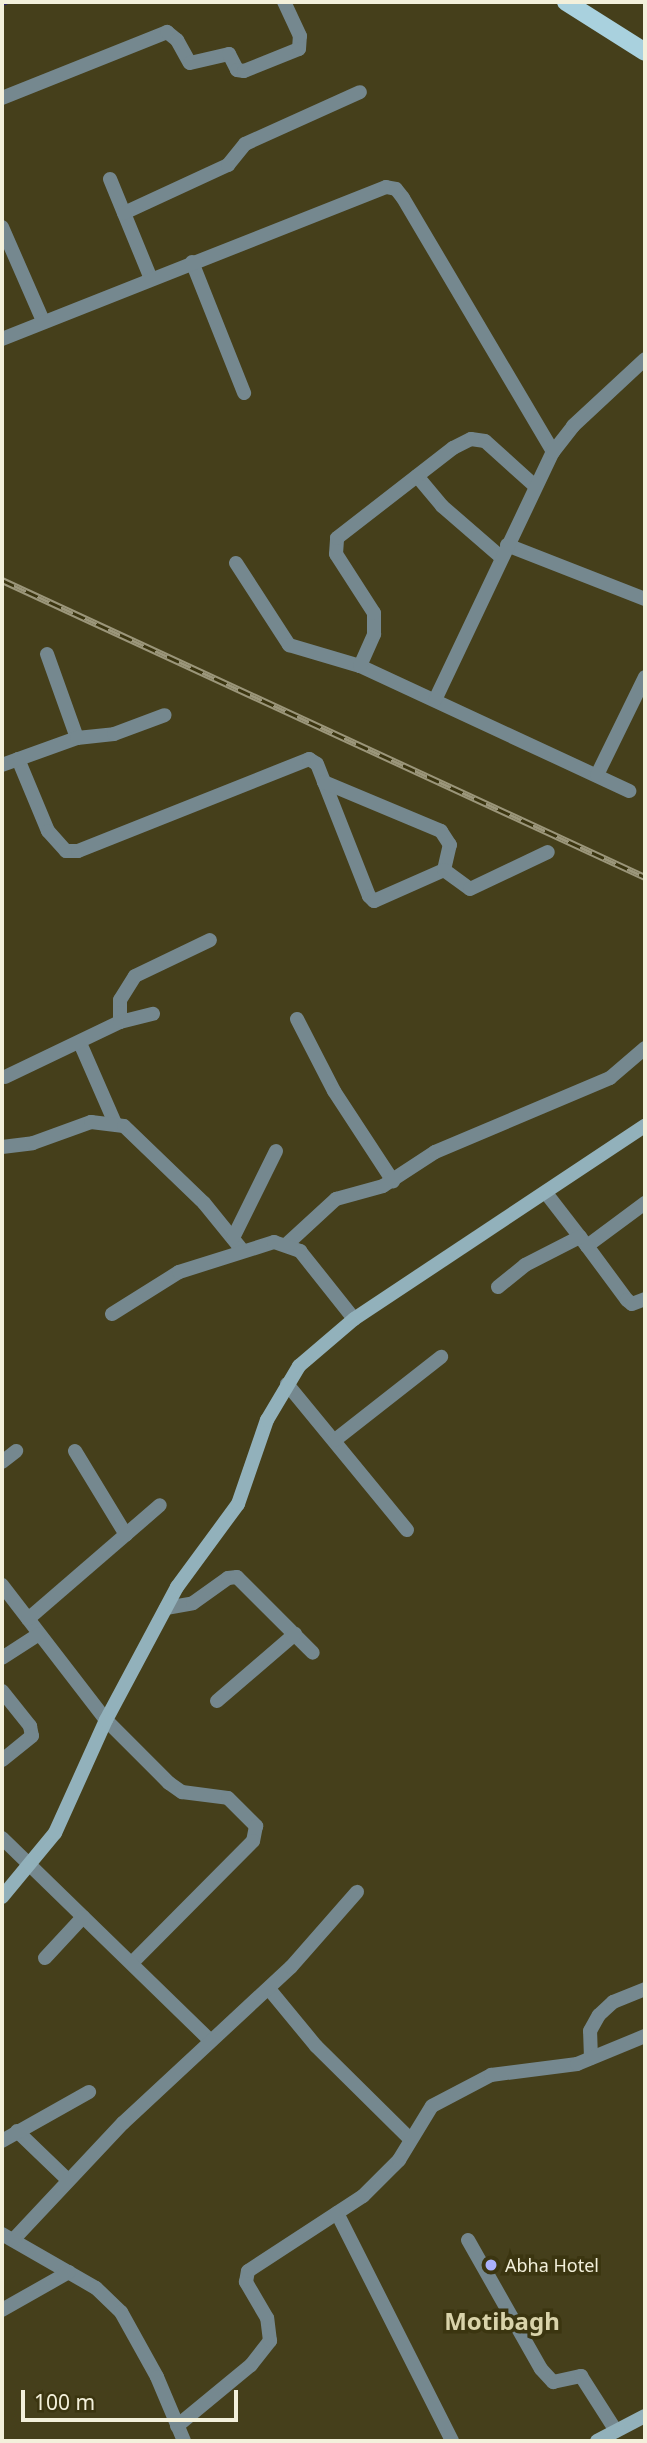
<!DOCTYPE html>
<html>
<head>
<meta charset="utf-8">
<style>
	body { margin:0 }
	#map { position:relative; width:647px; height:2443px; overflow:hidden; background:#453f1b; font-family:"Noto Sans",sans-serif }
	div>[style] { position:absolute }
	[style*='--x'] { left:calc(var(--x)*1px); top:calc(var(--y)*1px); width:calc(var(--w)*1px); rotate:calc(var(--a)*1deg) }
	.stream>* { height:4.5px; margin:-2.25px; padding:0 2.25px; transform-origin:2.25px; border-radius:2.25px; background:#27206b }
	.street>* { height:14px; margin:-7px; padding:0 7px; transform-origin:7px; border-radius:7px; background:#75888f }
	.secondary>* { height:14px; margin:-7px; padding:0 7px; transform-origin:7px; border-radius:7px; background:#92b1bb }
	.primary>* { height:18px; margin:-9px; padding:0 9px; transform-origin:9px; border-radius:9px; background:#a9d1de }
	.rail>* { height:7px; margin-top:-3.5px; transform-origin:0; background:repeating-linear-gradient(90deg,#3b3510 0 13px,#9b967a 0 26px); box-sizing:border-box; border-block:2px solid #9b967a }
	.dots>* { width:19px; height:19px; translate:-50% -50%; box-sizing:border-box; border:4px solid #3b3510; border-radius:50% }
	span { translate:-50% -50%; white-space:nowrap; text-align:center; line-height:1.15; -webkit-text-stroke:7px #3b3510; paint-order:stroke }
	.poi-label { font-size:18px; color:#f3f0db }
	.left { translate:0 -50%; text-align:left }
	.district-label { font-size:24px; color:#d9d3aa; font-weight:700 }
	.frame { position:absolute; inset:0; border:4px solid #f3f0db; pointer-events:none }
	.scale { position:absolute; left:21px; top:2390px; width:217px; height:32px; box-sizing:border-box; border:4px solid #f3f0db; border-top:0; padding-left:9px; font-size:21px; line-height:24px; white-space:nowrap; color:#f3f0db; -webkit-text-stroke:5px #3b3510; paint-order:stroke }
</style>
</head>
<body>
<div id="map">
	<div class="stream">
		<div style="--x:2;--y:3;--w:3;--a:-18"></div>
	</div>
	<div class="street">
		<div style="--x:2;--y:98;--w:178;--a:-21.8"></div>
		<div style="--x:167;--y:32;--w:13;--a:39"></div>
		<div style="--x:177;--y:40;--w:26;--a:61"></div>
		<div style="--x:190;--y:63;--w:40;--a:-13"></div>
		<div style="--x:229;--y:54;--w:18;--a:63"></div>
		<div style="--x:237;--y:70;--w:7;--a:8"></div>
		<div style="--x:244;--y:71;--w:59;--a:-21.8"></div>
		<div style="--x:299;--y:49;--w:13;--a:-86"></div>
		<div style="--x:300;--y:36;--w:38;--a:-115"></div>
		<div style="--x:110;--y:179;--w:108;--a:67.7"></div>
		<div style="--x:124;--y:213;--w:115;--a:-24.8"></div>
		<div style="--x:228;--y:165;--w:27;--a:-51"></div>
		<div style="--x:245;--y:144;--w:126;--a:-24.3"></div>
		<div style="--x:2;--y:227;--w:103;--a:66.4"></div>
		<div style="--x:192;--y:262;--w:141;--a:68.3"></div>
		<div style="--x:2;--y:339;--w:413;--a:-21.6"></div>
		<div style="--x:386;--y:187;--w:10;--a:11"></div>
		<div style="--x:396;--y:189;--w:11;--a:52"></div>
		<div style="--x:403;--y:198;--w:295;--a:59.4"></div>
		<div style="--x:417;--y:476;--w:39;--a:50"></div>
		<div style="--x:442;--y:506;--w:79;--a:40.9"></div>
		<div style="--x:507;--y:545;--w:148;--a:21.4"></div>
		<div style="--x:236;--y:563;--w:98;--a:57.1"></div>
		<div style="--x:289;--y:645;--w:74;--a:16.5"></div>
		<div style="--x:360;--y:666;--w:297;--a:24.9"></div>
		<div style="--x:47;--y:654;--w:89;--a:70.3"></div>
		<div style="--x:360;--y:666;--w:35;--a:-66"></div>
		<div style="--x:374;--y:634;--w:21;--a:-90"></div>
		<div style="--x:374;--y:613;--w:70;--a:-122.8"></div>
		<div style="--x:336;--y:554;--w:16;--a:-86"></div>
		<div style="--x:337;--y:538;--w:147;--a:-37.8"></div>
		<div style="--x:453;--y:448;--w:20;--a:-27"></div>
		<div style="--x:471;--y:439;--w:14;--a:8"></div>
		<div style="--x:485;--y:441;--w:67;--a:42"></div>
		<div style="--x:435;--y:700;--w:275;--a:-64.6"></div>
		<div style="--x:553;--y:452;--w:33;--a:-52"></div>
		<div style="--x:573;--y:426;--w:98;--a:-42.9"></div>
		<div style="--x:18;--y:759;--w:78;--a:67.4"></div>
		<div style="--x:48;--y:831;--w:27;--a:48"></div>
		<div style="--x:66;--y:851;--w:12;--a:0"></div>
		<div style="--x:78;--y:851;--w:249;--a:-21.7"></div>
		<div style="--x:309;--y:759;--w:9;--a:32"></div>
		<div style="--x:317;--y:764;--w:142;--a:68.5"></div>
		<div style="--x:369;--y:896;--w:7;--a:45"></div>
		<div style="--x:374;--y:901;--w:77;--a:-23.9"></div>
		<div style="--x:444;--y:870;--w:26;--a:-77"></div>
		<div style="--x:450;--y:845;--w:17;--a:-123"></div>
		<div style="--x:441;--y:831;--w:127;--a:-157.3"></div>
		<div style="--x:2;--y:765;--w:80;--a:-19.8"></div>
		<div style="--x:77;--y:738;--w:37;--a:-6"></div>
		<div style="--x:114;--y:734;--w:54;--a:-20.4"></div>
		<div style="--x:597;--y:775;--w:109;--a:-63.9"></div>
		<div style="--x:444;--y:870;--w:32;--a:36"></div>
		<div style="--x:470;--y:889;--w:86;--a:-25.4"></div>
		<div style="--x:297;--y:1019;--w:81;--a:62.8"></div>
		<div style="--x:334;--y:1091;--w:108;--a:56.8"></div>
		<div style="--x:120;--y:1022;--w:22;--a:-90"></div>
		<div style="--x:120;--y:1000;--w:28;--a:-58"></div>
		<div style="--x:135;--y:976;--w:83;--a:-25.6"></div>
		<div style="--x:80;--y:1043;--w:87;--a:66.4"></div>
		<div style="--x:5;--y:1077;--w:127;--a:-25.6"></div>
		<div style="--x:120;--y:1022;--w:34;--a:-14"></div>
		<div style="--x:2;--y:1147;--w:31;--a:-7"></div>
		<div style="--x:33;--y:1143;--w:62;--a:-19.9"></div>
		<div style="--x:91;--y:1122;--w:33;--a:7"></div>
		<div style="--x:124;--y:1126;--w:111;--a:43.9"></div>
		<div style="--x:204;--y:1203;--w:60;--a:51"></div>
		<div style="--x:546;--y:1193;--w:67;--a:52.3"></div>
		<div style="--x:587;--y:1246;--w:72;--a:-36.6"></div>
		<div style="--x:233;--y:1238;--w:97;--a:-63.7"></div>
		<div style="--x:287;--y:1244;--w:67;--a:-42.6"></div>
		<div style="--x:336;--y:1199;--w:49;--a:-15.5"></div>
		<div style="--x:383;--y:1186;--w:62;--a:-33.2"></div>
		<div style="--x:435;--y:1152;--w:190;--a:-22.9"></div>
		<div style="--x:610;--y:1078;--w:46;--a:-40.6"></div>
		<div style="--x:587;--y:1246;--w:67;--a:53.5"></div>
		<div style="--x:627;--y:1300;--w:6;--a:39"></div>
		<div style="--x:632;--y:1304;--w:14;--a:-21"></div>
		<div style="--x:498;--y:1287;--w:35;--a:-39"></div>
		<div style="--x:525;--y:1265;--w:62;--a:-27"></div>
		<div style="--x:112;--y:1314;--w:79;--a:-32.1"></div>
		<div style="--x:179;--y:1272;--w:100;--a:-17.5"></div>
		<div style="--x:274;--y:1242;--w:28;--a:19"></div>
		<div style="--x:300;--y:1251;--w:87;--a:51.5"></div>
		<div style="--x:287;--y:1384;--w:189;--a:50.6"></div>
		<div style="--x:335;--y:1440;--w:135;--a:-38.1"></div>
		<div style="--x:75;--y:1451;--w:98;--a:58.7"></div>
		<div style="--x:2;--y:1462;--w:18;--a:-38"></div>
		<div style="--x:2;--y:1585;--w:170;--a:52.4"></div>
		<div style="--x:106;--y:1720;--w:89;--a:45"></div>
		<div style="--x:169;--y:1783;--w:16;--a:35"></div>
		<div style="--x:182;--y:1792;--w:46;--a:7.4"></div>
		<div style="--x:228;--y:1798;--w:40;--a:45"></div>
		<div style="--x:256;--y:1826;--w:15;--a:101"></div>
		<div style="--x:253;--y:1841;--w:172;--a:134.8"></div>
		<div style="--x:166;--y:1608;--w:27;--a:-10"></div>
		<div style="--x:193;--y:1603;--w:43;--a:-35.5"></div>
		<div style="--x:228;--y:1578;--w:9;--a:-6"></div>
		<div style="--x:237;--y:1577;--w:107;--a:45"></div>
		<div style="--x:28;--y:1619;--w:174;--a:-40.8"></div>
		<div style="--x:2;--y:1658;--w:44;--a:-33"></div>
		<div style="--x:2;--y:1691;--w:45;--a:51.3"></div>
		<div style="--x:30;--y:1726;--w:10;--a:79"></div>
		<div style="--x:32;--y:1736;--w:38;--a:141"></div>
		<div style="--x:217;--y:1701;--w:103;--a:-40.7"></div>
		<div style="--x:2;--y:1838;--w:291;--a:44.2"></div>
		<div style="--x:45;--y:1958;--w:56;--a:-47.2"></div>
		<div style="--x:269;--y:1989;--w:74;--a:50.5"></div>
		<div style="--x:316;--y:2046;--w:132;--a:44.7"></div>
		<div style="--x:591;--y:2058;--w:27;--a:-92"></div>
		<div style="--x:590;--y:2031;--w:18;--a:-61"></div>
		<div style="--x:599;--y:2015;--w:19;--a:-43"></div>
		<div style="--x:613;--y:2002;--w:35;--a:-22"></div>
		<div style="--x:17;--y:2131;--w:71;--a:43.9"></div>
		<div style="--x:2;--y:2141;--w:100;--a:-29.4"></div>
		<div style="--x:337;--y:2213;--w:255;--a:63.2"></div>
		<div style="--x:2;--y:2234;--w:108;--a:29.9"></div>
		<div style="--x:96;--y:2288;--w:35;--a:44"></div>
		<div style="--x:121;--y:2312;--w:74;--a:61"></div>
		<div style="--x:157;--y:2377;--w:69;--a:67.1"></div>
		<div style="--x:13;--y:2240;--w:161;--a:-46.8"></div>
		<div style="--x:123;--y:2123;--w:229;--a:-42.9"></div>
		<div style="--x:291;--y:1967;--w:100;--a:-48.7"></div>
		<div style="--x:468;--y:2240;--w:148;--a:60.5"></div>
		<div style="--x:541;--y:2369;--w:18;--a:47"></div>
		<div style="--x:553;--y:2382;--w:29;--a:-12"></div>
		<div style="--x:581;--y:2376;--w:65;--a:57.5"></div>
		<div style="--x:2;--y:2310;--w:77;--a:-29.6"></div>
		<div style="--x:177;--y:2426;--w:96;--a:-39.5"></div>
		<div style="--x:251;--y:2365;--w:31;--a:-52"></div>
		<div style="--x:270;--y:2341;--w:23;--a:-97"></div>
		<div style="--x:267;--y:2318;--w:42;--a:-120.3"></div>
		<div style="--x:246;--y:2282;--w:11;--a:-80"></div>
		<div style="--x:248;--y:2271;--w:137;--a:-33.1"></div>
		<div style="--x:363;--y:2196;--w:51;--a:-45"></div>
		<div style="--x:399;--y:2160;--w:63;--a:-58.6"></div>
		<div style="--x:432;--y:2106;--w:67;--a:-27.7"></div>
		<div style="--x:491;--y:2075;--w:87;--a:-7.3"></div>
		<div style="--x:577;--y:2064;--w:74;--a:-22.4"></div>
	</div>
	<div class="secondary">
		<div style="--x:2;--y:1897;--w:83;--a:-50.4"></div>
		<div style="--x:55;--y:1833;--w:124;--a:-65.7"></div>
		<div style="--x:106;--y:1720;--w:151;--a:-61.9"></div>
		<div style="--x:177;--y:1587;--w:103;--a:-53.7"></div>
		<div style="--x:238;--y:1504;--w:89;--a:-71"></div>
		<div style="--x:267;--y:1420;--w:63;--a:-59.3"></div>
		<div style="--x:299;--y:1366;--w:72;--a:-40.5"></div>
		<div style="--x:354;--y:1319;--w:349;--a:-33.6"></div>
		<div style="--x:597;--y:2441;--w:54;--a:-27.5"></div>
	</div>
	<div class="primary">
		<div style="--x:566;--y:2;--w:93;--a:32.3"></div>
	</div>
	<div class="rail">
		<div style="--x:2;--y:580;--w:708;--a:24.79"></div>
	</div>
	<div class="dots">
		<div style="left:491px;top:2265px;background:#aab0fb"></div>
	</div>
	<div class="poi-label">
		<span class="left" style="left:505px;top:2265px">Abha Hotel</span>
	</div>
	<div class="district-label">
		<span style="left:502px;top:2321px">Motibagh</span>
	</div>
	<div class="frame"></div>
	<div class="scale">100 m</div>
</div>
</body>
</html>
